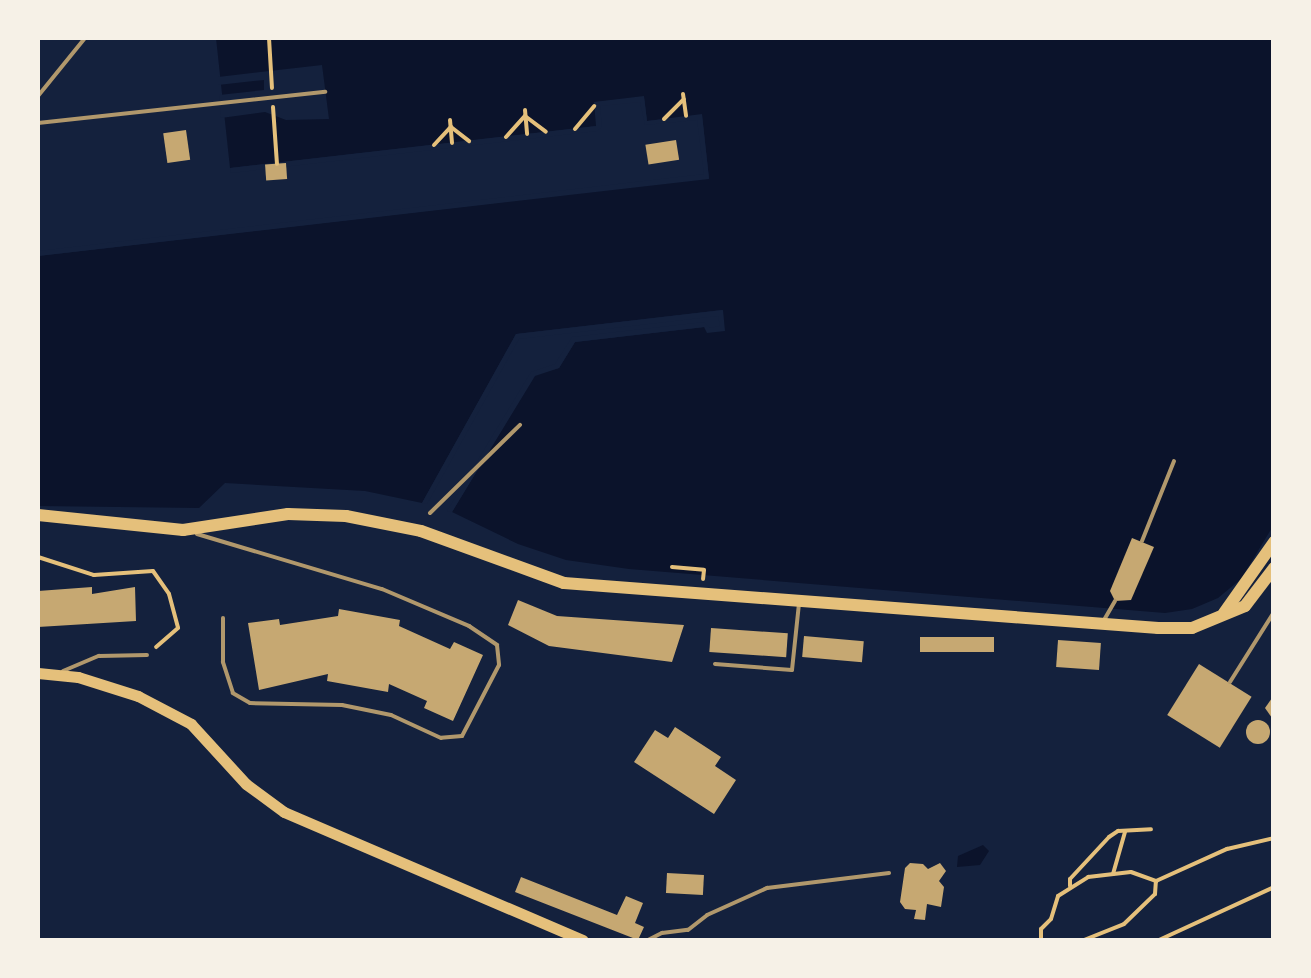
<!DOCTYPE html>
<html>
<head>
<meta charset="utf-8">
<style>
	body { margin:0 }
	#map { position:relative; width:1311px; height:978px; overflow:hidden; background:#14213d; font-family:"Archivo Narrow",sans-serif }
	div>[style] { position:absolute }
	[style*='--x'] { left:calc(var(--x)*1px); top:calc(var(--y)*1px); width:calc(var(--w)*1px); rotate:calc(var(--a)*1deg) }
	.water>* { inset:0; background:#0b132b }
	.pier>* { inset:0; background:#14213d }
	.building>* { inset:0; background:#c6a872; transform-origin:0 0 }
	.round { border-radius:50% }
	.path>* { height:4px; margin:-2px; padding:0 2px; transform-origin:2px; border-radius:2px; background:#e5c07b }
	.service>* { height:4px; margin:-2px; padding:0 2px; transform-origin:2px; border-radius:2px; background:#b1986c }
	.secondary>* { height:11px; margin:-5.5px; padding:0 5.5px; transform-origin:5.5px; border-radius:5.5px; background:#e5c07b }
	.primary>* { height:12px; margin:-6px; padding:0 6px; transform-origin:6px; border-radius:6px; background:#e5c07b }
	span { translate:-50% -50%; white-space:nowrap; text-align:center; line-height:1.15; -webkit-text-stroke:8px #f6f1e7; paint-order:stroke }
	.frame { position:absolute; inset:0; border:40px solid #f6f1e7; pointer-events:none }
</style>
</head>
<body>
<div id="map">
	<div class="water">
		<div style="clip-path:polygon(216px 38px,1273px 38px,1273px 526px,1241px 579px,1218px 598px,1192px 609px,1165px 613px,629px 569px,566px 560px,518px 544px,452px 512px,535px 375px,559px 368px,575px 342px,705px 327px,724px 331px,722px 310px,516px 334px,422px 503px,365px 491px,225px 483px,199px 508px,38px 506px,38px 256px,709px 178px,702px 115px,647px 121px,644px 97px,595px 102px,597px 126px,230px 168px)"></div>
		<div style="clip-path:polygon(983px 845px,989px 851px,980px 865px,957px 867px,958px 856px)"></div>
	</div>
	<div class="pier">
		<div style="clip-path:polygon(322px 65px,329px 119px,286px 120px,265px 112px,221px 118px,219px 95px,264px 90px,264px 80px,218px 85px,218px 77px)"></div>
		<div style="clip-path:polygon(644px 96px,647px 121px,702px 114px,709px 179px,38px 256px,38px 251px,704px 174px,697px 120px,645px 125px,640px 102px,600px 106px,602px 127px,597px 131px,231px 173px,230px 168px,596px 126px,594px 102px)"></div>
		<div style="clip-path:polygon(723px 310px,725px 331px,707px 333px,704px 327px,575px 342px,559px 368px,535px 376px,452px 512px,447px 511px,531px 372px,555px 364px,572px 337px,704px 322px,710px 328px,720px 326px,718px 316px,519px 339px,427px 504px,422px 503px,516px 334px)"></div>
	</div>
	<div class="building">
		<div style="left:186px;top:130px;width:30px;height:23px;rotate:82deg"></div>
		<div style="left:676px;top:140px;width:20px;height:31px;rotate:81deg"></div>
		<div style="left:286px;top:163px;width:16px;height:21px;rotate:86deg"></div>
		<div style="clip-path:polygon(1132px 538px,1154px 547px,1131px 600px,1115px 601px,1110px 591px)"></div>
		<div style="clip-path:polygon(92px 587px,92px 594px,135px 587px,136px 621px,38px 627px,38px 591px)"></div>
		<div style="clip-path:polygon(518px 600px,557px 616px,684px 625px,672px 662px,549px 646px,508px 625px)"></div>
		<div style="clip-path:polygon(339px 609px,400px 620px,399px 626px,450px 649px,454px 642px,483px 655px,453px 721px,424px 708px,427px 701px,389px 684px,388px 692px,327px 681px,328px 674px,259px 690px,248px 623px,279px 619px,280px 625px,338px 616px)"></div>
		<div style="left:711px;top:628px;width:77px;height:24px;rotate:4deg"></div>
		<div style="left:804px;top:636px;width:60px;height:21px;rotate:5deg"></div>
		<div style="left:994px;top:637px;width:15px;height:74px;rotate:90deg"></div>
		<div style="left:1058px;top:640px;width:43px;height:27px;rotate:4deg"></div>
		<div style="left:1199px;top:664px;width:62px;height:60px;rotate:32deg"></div>
		<div style="clip-path:polygon(1274px 695px,1274px 721px,1265px 708px)"></div>
		<div class="round" style="left:1246px;top:720px;width:24px;height:24px"></div>
		<div style="clip-path:polygon(675px 727px,721px 757px,715px 766px,736px 780px,714px 814px,634px 762px,655px 730px,668px 738px)"></div>
		<div style="clip-path:polygon(910px 863px,923px 864px,928px 869px,940px 863px,946px 871px,939px 881px,944px 887px,941px 907px,927px 904px,925px 920px,914px 919px,916px 910px,905px 909px,900px 902px,905px 868px)"></div>
		<div style="left:667px;top:873px;width:37px;height:20px;rotate:3deg"></div>
		<div style="clip-path:polygon(521px 877px,617px 915px,626px 896px,643px 903px,635px 923px,644px 927px,638px 940px,515px 892px)"></div>
	</div>
	<div class="path">
		<div style="--x:269;--y:38;--w:50;--a:86.6"></div>
		<div style="--x:683;--y:94;--w:22;--a:82"></div>
		<div style="--x:273;--y:107;--w:57;--a:86"></div>
		<div style="--x:525;--y:110;--w:24;--a:85"></div>
		<div style="--x:664;--y:119;--w:28;--a:-45"></div>
		<div style="--x:450;--y:120;--w:23;--a:85"></div>
		<div style="--x:575;--y:129;--w:30;--a:-50"></div>
		<div style="--x:506;--y:137;--w:28;--a:-48"></div>
		<div style="--x:525;--y:116;--w:26;--a:37"></div>
		<div style="--x:434;--y:145;--w:25;--a:-47"></div>
		<div style="--x:451;--y:127;--w:23;--a:38"></div>
		<div style="--x:38;--y:557;--w:59;--a:17.8"></div>
		<div style="--x:94;--y:575;--w:59;--a:-3.9"></div>
		<div style="--x:153;--y:571;--w:28;--a:55"></div>
		<div style="--x:169;--y:594;--w:35;--a:75"></div>
		<div style="--x:178;--y:628;--w:29;--a:139"></div>
		<div style="--x:672;--y:567;--w:32;--a:5"></div>
		<div style="--x:704;--y:570;--w:9;--a:96"></div>
		<div style="--x:1113;--y:874;--w:44;--a:-74.1"></div>
		<div style="--x:1070;--y:886;--w:7;--a:-90"></div>
		<div style="--x:1070;--y:879;--w:57;--a:-47.1"></div>
		<div style="--x:1109;--y:837;--w:11;--a:-34"></div>
		<div style="--x:1118;--y:831;--w:33;--a:-3"></div>
		<div style="--x:1041;--y:940;--w:11;--a:-90"></div>
		<div style="--x:1041;--y:929;--w:14;--a:-45"></div>
		<div style="--x:1051;--y:919;--w:24;--a:-73"></div>
		<div style="--x:1058;--y:896;--w:36;--a:-32"></div>
		<div style="--x:1088;--y:877;--w:43;--a:-6.6"></div>
		<div style="--x:1131;--y:872;--w:27;--a:20"></div>
		<div style="--x:1156;--y:881;--w:78;--a:-24.3"></div>
		<div style="--x:1227;--y:849;--w:48;--a:-13.2"></div>
		<div style="--x:1084;--y:940;--w:43;--a:-21.8"></div>
		<div style="--x:1124;--y:924;--w:43;--a:-44.1"></div>
		<div style="--x:1155;--y:894;--w:13;--a:-86"></div>
		<div style="--x:1159;--y:940;--w:127;--a:-24.7"></div>
	</div>
	<div class="service">
		<div style="--x:38;--y:96;--w:75;--a:-51"></div>
		<div style="--x:38;--y:123;--w:289;--a:-6.2"></div>
		<div style="--x:430;--y:513;--w:126;--a:-44.4"></div>
		<div style="--x:197;--y:534;--w:193;--a:16.6"></div>
		<div style="--x:382;--y:589;--w:95;--a:23"></div>
		<div style="--x:469;--y:626;--w:34;--a:34"></div>
		<div style="--x:497;--y:645;--w:20;--a:84"></div>
		<div style="--x:499;--y:665;--w:80;--a:117.5"></div>
		<div style="--x:462;--y:736;--w:21;--a:175"></div>
		<div style="--x:441;--y:738;--w:55;--a:-155.3"></div>
		<div style="--x:391;--y:715;--w:50;--a:-168.5"></div>
		<div style="--x:342;--y:705;--w:92;--a:-178.8"></div>
		<div style="--x:250;--y:703;--w:20;--a:-150"></div>
		<div style="--x:233;--y:693;--w:33;--a:-108"></div>
		<div style="--x:223;--y:662;--w:44;--a:-90"></div>
		<div style="--x:1142;--y:541;--w:86;--a:-68.2"></div>
		<div style="--x:1104;--y:620;--w:22;--a:-60"></div>
		<div style="--x:715;--y:664;--w:77;--a:4.5"></div>
		<div style="--x:792;--y:670;--w:67;--a:-84"></div>
		<div style="--x:63;--y:671;--w:39;--a:-23"></div>
		<div style="--x:99;--y:656;--w:48;--a:-1.2"></div>
		<div style="--x:1230;--y:682;--w:83;--a:-57.8"></div>
		<div style="--x:648;--y:940;--w:16;--a:-27"></div>
		<div style="--x:662;--y:933;--w:26;--a:-7"></div>
		<div style="--x:688;--y:930;--w:24;--a:-38"></div>
		<div style="--x:707;--y:915;--w:66;--a:-24.2"></div>
		<div style="--x:767;--y:888;--w:123;--a:-7"></div>
	</div>
	<div class="secondary">
		<div style="--x:38;--y:673;--w:40;--a:5.7"></div>
		<div style="--x:78;--y:677;--w:63;--a:17.6"></div>
		<div style="--x:138;--y:696;--w:60;--a:27.8"></div>
		<div style="--x:191;--y:724;--w:81;--a:47.5"></div>
		<div style="--x:246;--y:784;--w:47;--a:36.4"></div>
		<div style="--x:284;--y:812;--w:325;--a:23.2"></div>
	</div>
	<div class="primary">
		<div style="--x:38;--y:515;--w:146;--a:5.9"></div>
		<div style="--x:183;--y:530;--w:106;--a:-8.7"></div>
		<div style="--x:288;--y:514;--w:58;--a:2"></div>
		<div style="--x:346;--y:516;--w:76;--a:11.3"></div>
		<div style="--x:421;--y:531;--w:152;--a:20"></div>
		<div style="--x:564;--y:583;--w:596;--a:4.33"></div>
		<div style="--x:1158;--y:628;--w:34;--a:0"></div>
		<div style="--x:1192;--y:628;--w:57;--a:-22.5"></div>
		<div style="--x:1245;--y:606;--w:48;--a:-52.7"></div>
		<div style="--x:1224;--y:613;--w:87;--a:-54.8"></div>
	</div>
	<div class="frame"></div>
</div>
</body>
</html>
